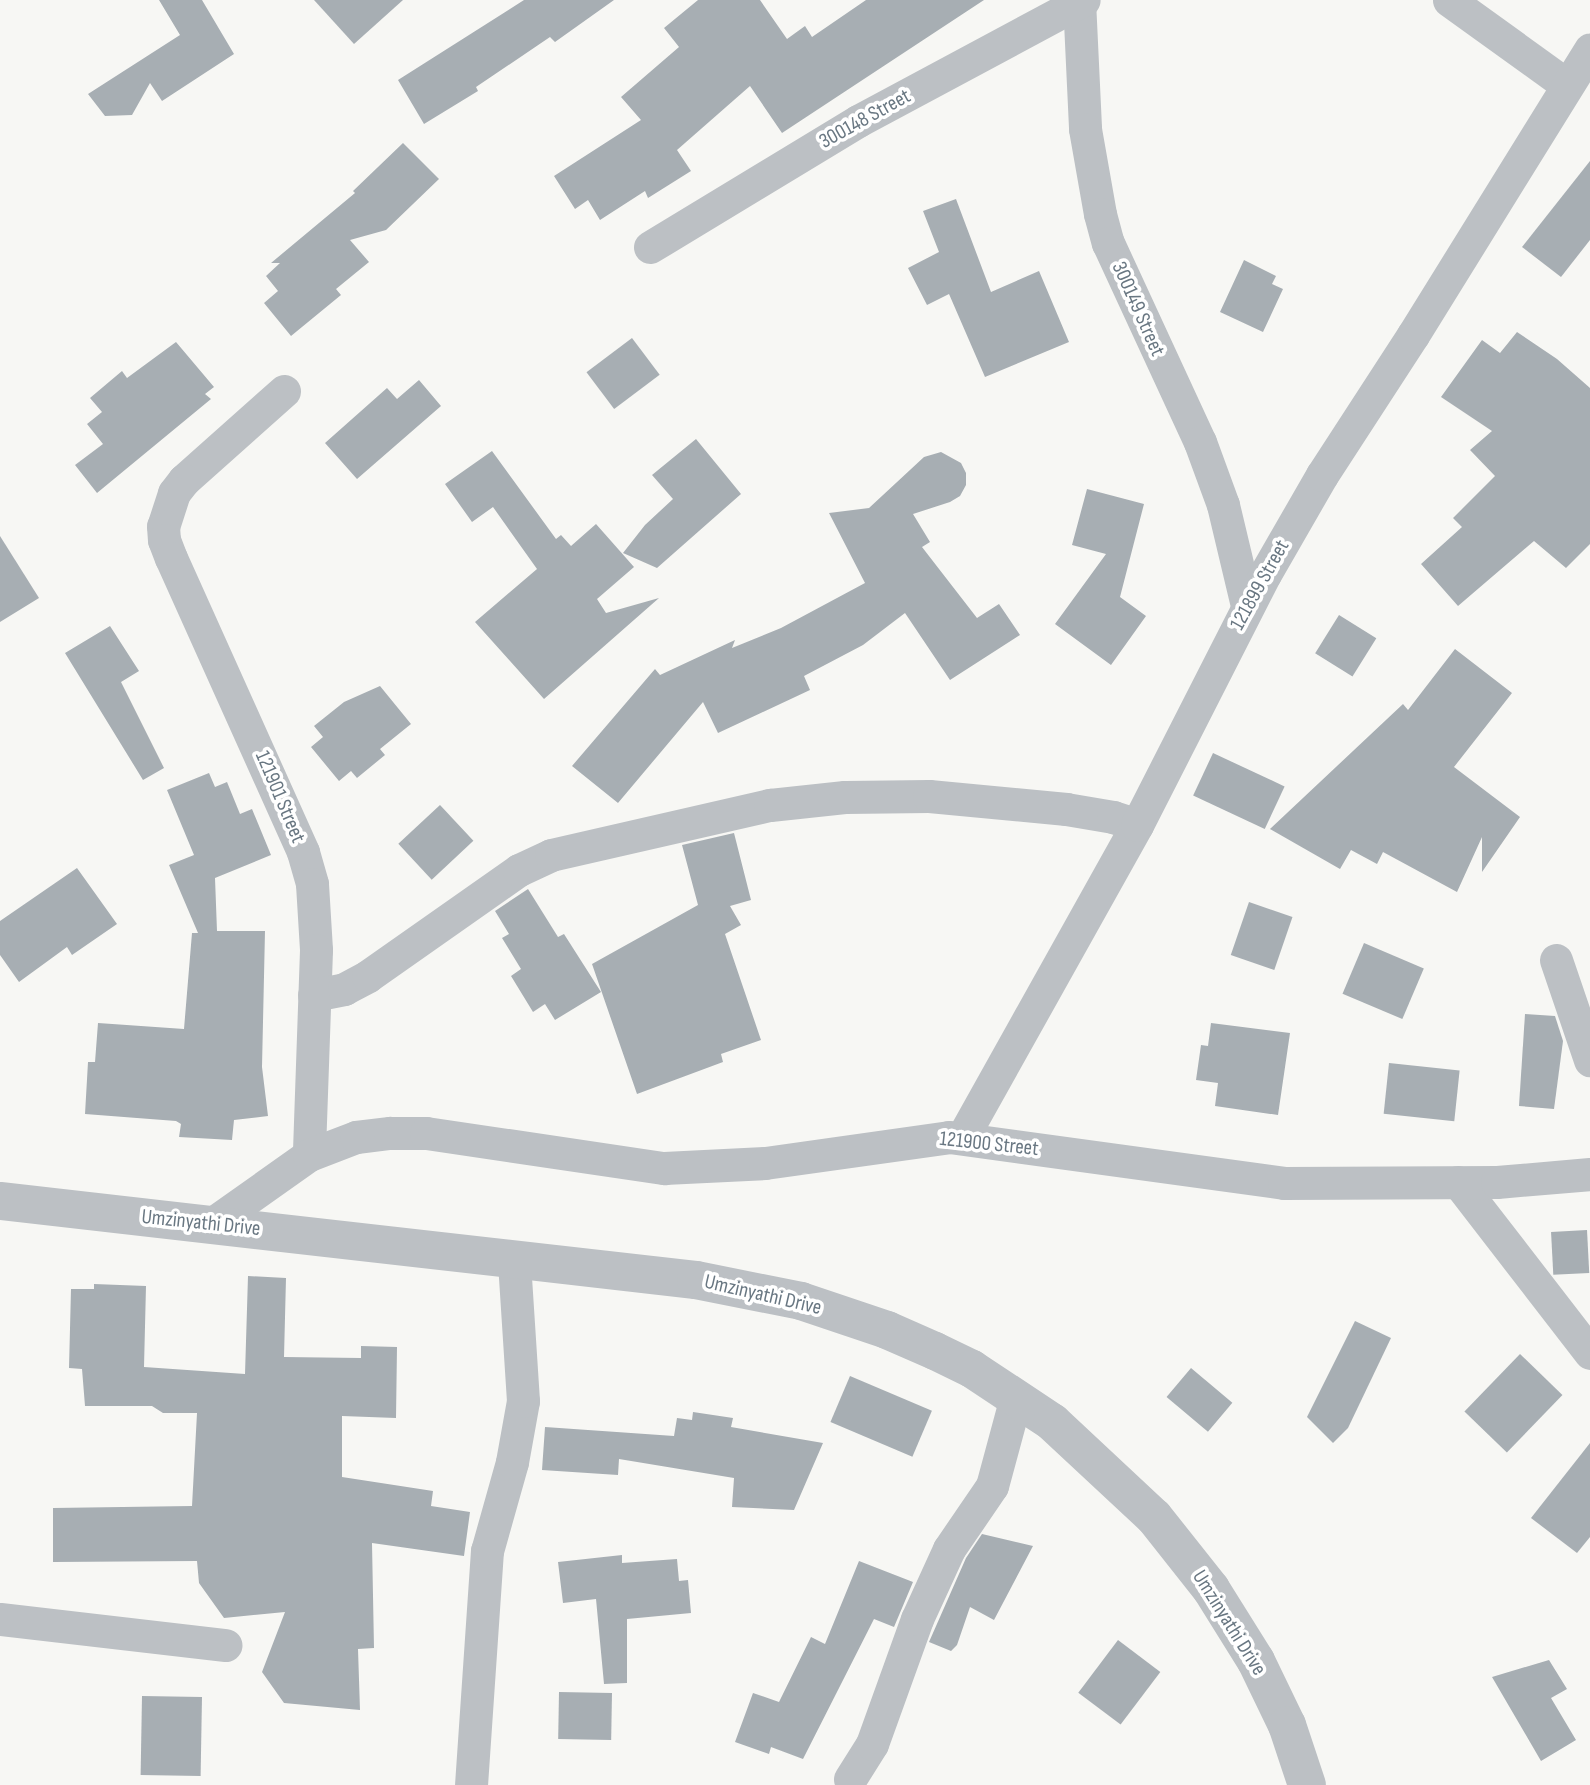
<!DOCTYPE html>
<html>
<head>
<meta charset="utf-8">
<style>
	body { margin:0 }
	#map { position:relative; width:1590px; height:1785px; overflow:hidden; background:#f7f7f4; font-family:"Sofia Sans Condensed",sans-serif }
	div>[style] { position:absolute }
	[style*='--x'] { left:calc(var(--x)*1px); top:calc(var(--y)*1px); width:calc(var(--w)*1px); rotate:calc(var(--a)*1deg) }
	.building>* { inset:0; background:#a7aeb3; transform-origin:0 0 }
	.minor>* { height:33px; margin:-16.5px; padding:0 16.5px; transform-origin:16.5px; border-radius:16.5px; background:#bcc0c4 }
	.tertiary>* { height:38px; margin:-19px; padding:0 19px; transform-origin:19px; border-radius:19px; background:#bcc0c4 }
	span { translate:-50% -50%; white-space:nowrap; text-align:center; line-height:1.15; -webkit-text-stroke:7px #fff; paint-order:stroke }
	.street-label { font-size:21px; color:#697782 }
</style>
</head>
<body>
<div id="map">
	<div class="building">
		<div style="clip-path:polygon(159px 0,202px 0,234px 54px,162px 101px,150px 83px,132px 115px,105px 116px,88px 94px,180px 35px)"></div>
		<div style="clip-path:polygon(314px 0,403px 0,354px 44px)"></div>
		<div style="clip-path:polygon(524px 0,614px 0,555px 42px,550px 37px,476px 87px,478px 91px,424px 124px,398px 80px)"></div>
		<div style="clip-path:polygon(698px 0,760px 0,787px 39px,805px 26px,812px 37px,866px 0,984px 0,782px 133px,750px 86px,677px 150px,691px 171px,648px 198px,645px 191px,600px 220px,588px 200px,575px 209px,554px 176px,641px 120px,621px 97px,679px 47px,664px 28px)"></div>
		<div style="clip-path:polygon(403px 143px,439px 179px,386px 230px,350px 240px,369px 262px,336px 289px,341px 295px,291px 336px,264px 303px,278px 291px,266px 276px,280px 263px,271px 263px,355px 193px,353px 191px)"></div>
		<div style="clip-path:polygon(1590px 161px,1590px 240px,1561px 277px,1522px 247px)"></div>
		<div style="clip-path:polygon(956px 199px,991px 292px,1039px 271px,1069px 342px,985px 377px,949px 294px,927px 305px,908px 268px,939px 252px,923px 211px)"></div>
		<div style="clip-path:polygon(1244px 260px,1276px 276px,1272px 284px,1283px 289px,1263px 332px,1220px 312px)"></div>
		<div style="clip-path:polygon(1517px 332px,1557px 359px,1590px 388px,1590px 544px,1566px 568px,1534px 541px,1458px 606px,1421px 564px,1462px 527px,1453px 518px,1495px 476px,1470px 450px,1492px 431px,1441px 397px,1482px 340px,1500px 353px)"></div>
		<div style="left:632px;top:338px;width:46px;height:57px;rotate:53deg"></div>
		<div style="clip-path:polygon(176px 342px,214px 387px,205px 394px,211px 399px,97px 493px,75px 465px,103px 444px,87px 424px,102px 412px,90px 398px,122px 371px,127px 378px)"></div>
		<div style="clip-path:polygon(419px 380px,441px 406px,357px 479px,325px 443px,387px 388px,397px 399px)"></div>
		<div style="clip-path:polygon(696px 439px,741px 494px,657px 568px,623px 553px,645px 525px,673px 499px,652px 475px)"></div>
		<div style="clip-path:polygon(492px 451px,556px 539px,561px 535px,571px 546px,596px 524px,634px 567px,597px 599px,606px 613px,659px 598px,544px 699px,475px 622px,537px 569px,493px 507px,472px 522px,445px 484px)"></div>
		<div style="clip-path:polygon(941px 452px,961px 463px,966px 473px,966px 485px,960px 496px,950px 502px,913px 514px,930px 542px,922px 547px,977px 618px,999px 604px,1020px 635px,950px 680px,905px 613px,863px 645px,804px 676px,810px 690px,718px 733px,703px 702px,618px 803px,572px 766px,655px 669px,660px 675px,735px 640px,732px 648px,781px 628px,865px 583px,829px 513px,869px 508px,924px 457px)"></div>
		<div style="clip-path:polygon(1087px 489px,1144px 504px,1120px 597px,1146px 616px,1111px 665px,1055px 624px,1106px 554px,1072px 545px)"></div>
		<div style="clip-path:polygon(0 536px,39px 598px,0 622px)"></div>
		<div style="left:1339px;top:615px;width:44px;height:45px;rotate:32deg"></div>
		<div style="clip-path:polygon(110px 626px,139px 671px,121px 682px,164px 768px,143px 780px,65px 653px)"></div>
		<div style="clip-path:polygon(1455px 649px,1512px 693px,1454px 767px,1520px 817px,1482px 872px,1482px 837px,1457px 892px,1383px 852px,1377px 864px,1351px 850px,1340px 869px,1270px 829px,1403px 704px,1408px 710px)"></div>
		<div style="clip-path:polygon(380px 686px,411px 724px,380px 749px,385px 755px,357px 778px,351px 771px,339px 781px,311px 747px,323px 737px,314px 726px,344px 702px)"></div>
		<div style="left:1213px;top:753px;width:79px;height:47px;rotate:25deg"></div>
		<div style="clip-path:polygon(209px 773px,215px 787px,227px 782px,240px 814px,252px 809px,271px 855px,215px 878px,217px 931px,265px 931px,262px 1067px,268px 1116px,234px 1120px,232px 1140px,179px 1137px,181px 1124px,176px 1121px,85px 1114px,88px 1062px,95px 1062px,98px 1023px,184px 1029px,192px 933px,198px 933px,169px 865px,194px 855px,167px 790px)"></div>
		<div style="left:440px;top:805px;width:49px;height:57px;rotate:47deg"></div>
		<div style="clip-path:polygon(734px 833px,751px 900px,730px 906px,741px 925px,725px 934px,761px 1040px,721px 1054px,723px 1062px,637px 1094px,592px 964px,698px 905px,682px 845px)"></div>
		<div style="clip-path:polygon(77px 868px,117px 924px,72px 955px,67px 947px,19px 982px,0 955px,0 921px)"></div>
		<div style="clip-path:polygon(528px 889px,558px 937px,564px 934px,601px 992px,555px 1020px,545px 1004px,533px 1012px,511px 976px,521px 969px,502px 938px,509px 934px,495px 911px)"></div>
		<div style="left:1249px;top:902px;width:46px;height:56px;rotate:19deg"></div>
		<div style="left:1364px;top:943px;width:65px;height:55px;rotate:23deg"></div>
		<div style="clip-path:polygon(1525px 1014px,1555px 1016px,1563px 1041px,1554px 1109px,1519px 1106px)"></div>
		<div style="clip-path:polygon(1211px 1023px,1290px 1033px,1278px 1115px,1215px 1106px,1218px 1083px,1196px 1080px,1201px 1045px,1208px 1046px)"></div>
		<div style="left:1389px;top:1063px;width:71px;height:51px;rotate:6deg"></div>
		<div style="left:1587px;top:1230px;width:43px;height:36px;rotate:87deg"></div>
		<div style="clip-path:polygon(248px 1276px,286px 1278px,284px 1357px,361px 1358px,361px 1346px,397px 1347px,396px 1418px,342px 1416px,342px 1477px,433px 1491px,431px 1506px,470px 1512px,464px 1556px,372px 1543px,374px 1648px,358px 1649px,360px 1710px,284px 1703px,262px 1672px,285px 1612px,224px 1618px,199px 1583px,197px 1561px,53px 1562px,53px 1508px,192px 1506px,197px 1413px,163px 1413px,152px 1406px,85px 1406px,82px 1369px,69px 1368px,71px 1289px,94px 1289px,94px 1284px,146px 1286px,144px 1367px,245px 1374px)"></div>
		<div style="clip-path:polygon(1355px 1321px,1391px 1338px,1348px 1428px,1333px 1443px,1307px 1417px)"></div>
		<div style="left:1520px;top:1354px;width:59px;height:80px;rotate:44deg"></div>
		<div style="left:1191px;top:1368px;width:54px;height:38px;rotate:40deg"></div>
		<div style="left:850px;top:1376px;width:89px;height:50px;rotate:23deg"></div>
		<div style="clip-path:polygon(693px 1412px,733px 1418px,731px 1427px,823px 1443px,794px 1510px,732px 1507px,734px 1478px,619px 1459px,618px 1475px,542px 1470px,545px 1427px,674px 1436px,677px 1418px,692px 1420px)"></div>
		<div style="clip-path:polygon(1590px 1443px,1590px 1537px,1577px 1553px,1531px 1518px)"></div>
		<div style="clip-path:polygon(982px 1534px,1033px 1546px,994px 1620px,970px 1607px,957px 1645px,951px 1651px,929px 1642px,966px 1558px)"></div>
		<div style="clip-path:polygon(622px 1555px,622px 1563px,677px 1559px,679px 1581px,688px 1580px,691px 1613px,627px 1619px,627px 1683px,604px 1684px,596px 1599px,563px 1603px,558px 1562px)"></div>
		<div style="clip-path:polygon(859px 1561px,913px 1582px,894px 1627px,874px 1619px,803px 1759px,771px 1747px,769px 1754px,735px 1742px,753px 1693px,779px 1702px,811px 1637px,825px 1644px)"></div>
		<div style="left:1118px;top:1640px;width:53px;height:66px;rotate:37deg"></div>
		<div style="clip-path:polygon(1549px 1660px,1567px 1689px,1551px 1698px,1576px 1740px,1541px 1761px,1492px 1677px)"></div>
		<div style="left:559px;top:1692px;width:53px;height:47px;rotate:1deg"></div>
		<div style="left:142px;top:1696px;width:60px;height:79px;rotate:1deg"></div>
	</div>
	<div class="minor">
		<div style="--x:1079;--y:0;--w:129;--a:87.3"></div>
		<div style="--x:1085;--y:129;--w:86;--a:80"></div>
		<div style="--x:1100;--y:214;--w:30;--a:75"></div>
		<div style="--x:1108;--y:243;--w:219;--a:65.2"></div>
		<div style="--x:1200;--y:442;--w:67;--a:69.9"></div>
		<div style="--x:1223;--y:505;--w:104;--a:76.6"></div>
		<div style="--x:1449;--y:0;--w:145;--a:35.8"></div>
		<div style="--x:650;--y:247;--w:243;--a:-31.2"></div>
		<div style="--x:858;--y:121;--w:256;--a:-28.2"></div>
		<div style="--x:284;--y:391;--w:134;--a:138.3"></div>
		<div style="--x:184;--y:480;--w:16;--a:128"></div>
		<div style="--x:174;--y:493;--w:35;--a:108"></div>
		<div style="--x:163;--y:526;--w:14;--a:86"></div>
		<div style="--x:164;--y:540;--w:19;--a:69"></div>
		<div style="--x:171;--y:558;--w:322;--a:65.8"></div>
		<div style="--x:303;--y:852;--w:33;--a:74"></div>
		<div style="--x:312;--y:884;--w:66;--a:86.5"></div>
		<div style="--x:316;--y:950;--w:205;--a:92"></div>
		<div style="--x:1556;--y:960;--w:106;--a:71.2"></div>
		<div style="--x:314;--y:995;--w:31;--a:-11"></div>
		<div style="--x:344;--y:989;--w:27;--a:-28"></div>
		<div style="--x:368;--y:976;--w:184;--a:-35.1"></div>
		<div style="--x:519;--y:870;--w:35;--a:-25"></div>
		<div style="--x:551;--y:855;--w:225;--a:-12.9"></div>
		<div style="--x:770;--y:805;--w:75;--a:-6.1"></div>
		<div style="--x:845;--y:797;--w:84;--a:-0.7"></div>
		<div style="--x:929;--y:796;--w:138;--a:5.4"></div>
		<div style="--x:1066;--y:809;--w:48;--a:9.7"></div>
		<div style="--x:1113;--y:817;--w:25;--a:18"></div>
		<div style="--x:962;--y:1138;--w:359;--a:-60.8"></div>
		<div style="--x:1137;--y:825;--w:282;--a:-63"></div>
		<div style="--x:1265;--y:574;--w:114;--a:-60.1"></div>
		<div style="--x:1322;--y:475;--w:167;--a:-57"></div>
		<div style="--x:1413;--y:335;--w:336;--a:-58.2"></div>
		<div style="--x:1458;--y:1182;--w:216;--a:52.3"></div>
		<div style="--x:213;--y:1223;--w:118;--a:-35.3"></div>
		<div style="--x:309;--y:1155;--w:50;--a:-21"></div>
		<div style="--x:356;--y:1137;--w:34;--a:-7"></div>
		<div style="--x:390;--y:1133;--w:36;--a:0"></div>
		<div style="--x:426;--y:1133;--w:241;--a:8.4"></div>
		<div style="--x:664;--y:1168;--w:101;--a:-2.8"></div>
		<div style="--x:765;--y:1163;--w:186;--a:-8"></div>
		<div style="--x:949;--y:1137;--w:338;--a:7.8"></div>
		<div style="--x:1284;--y:1183;--w:213;--a:-0.3"></div>
		<div style="--x:1497;--y:1182;--w:93;--a:-4.9"></div>
		<div style="--x:0;--y:1619;--w:227;--a:6.6"></div>
		<div style="--x:850;--y:1779;--w:41;--a:-57.8"></div>
		<div style="--x:872;--y:1744;--w:133;--a:-70.2"></div>
		<div style="--x:917;--y:1619;--w:77;--a:-65.4"></div>
		<div style="--x:949;--y:1549;--w:76;--a:-55.7"></div>
		<div style="--x:992;--y:1486;--w:92;--a:-74.9"></div>
		<div style="--x:471;--y:1785;--w:235;--a:-86.1"></div>
		<div style="--x:487;--y:1551;--w:92;--a:-74.3"></div>
		<div style="--x:512;--y:1462;--w:62;--a:-79.8"></div>
		<div style="--x:523;--y:1401;--w:139;--a:-93.7"></div>
	</div>
	<div class="tertiary">
		<div style="--x:0;--y:1201;--w:700;--a:6.48"></div>
		<div style="--x:696;--y:1280;--w:107;--a:11.3"></div>
		<div style="--x:801;--y:1301;--w:91;--a:18.6"></div>
		<div style="--x:887;--y:1330;--w:52;--a:23.6"></div>
		<div style="--x:935;--y:1351;--w:41;--a:25.9"></div>
		<div style="--x:972;--y:1369;--w:96;--a:33.5"></div>
		<div style="--x:1052;--y:1422;--w:139;--a:43"></div>
		<div style="--x:1154;--y:1517;--w:92;--a:51.6"></div>
		<div style="--x:1211;--y:1589;--w:85;--a:58"></div>
		<div style="--x:1256;--y:1661;--w:71;--a:64.2"></div>
		<div style="--x:1287;--y:1725;--w:63;--a:71.6"></div>
	</div>
	<div class="street-label">
		<span style="left:865px;top:119px;rotate:-29deg">300148 Street</span>
		<span style="left:1138px;top:309px;rotate:66deg">300149 Street</span>
		<span style="left:1260px;top:585px;rotate:-61deg">121899 Street</span>
		<span style="left:280px;top:797px;rotate:67deg">121901 Street</span>
		<span style="left:989px;top:1144px;rotate:6deg">121900 Street</span>
		<span style="left:201px;top:1223px;rotate:6deg">Umzinyathi Drive</span>
		<span style="left:763px;top:1295px;rotate:13deg">Umzinyathi Drive</span>
		<span style="left:1229px;top:1623px;rotate:58deg">Umzinyathi Drive</span>
	</div>
</div>
</body>
</html>
